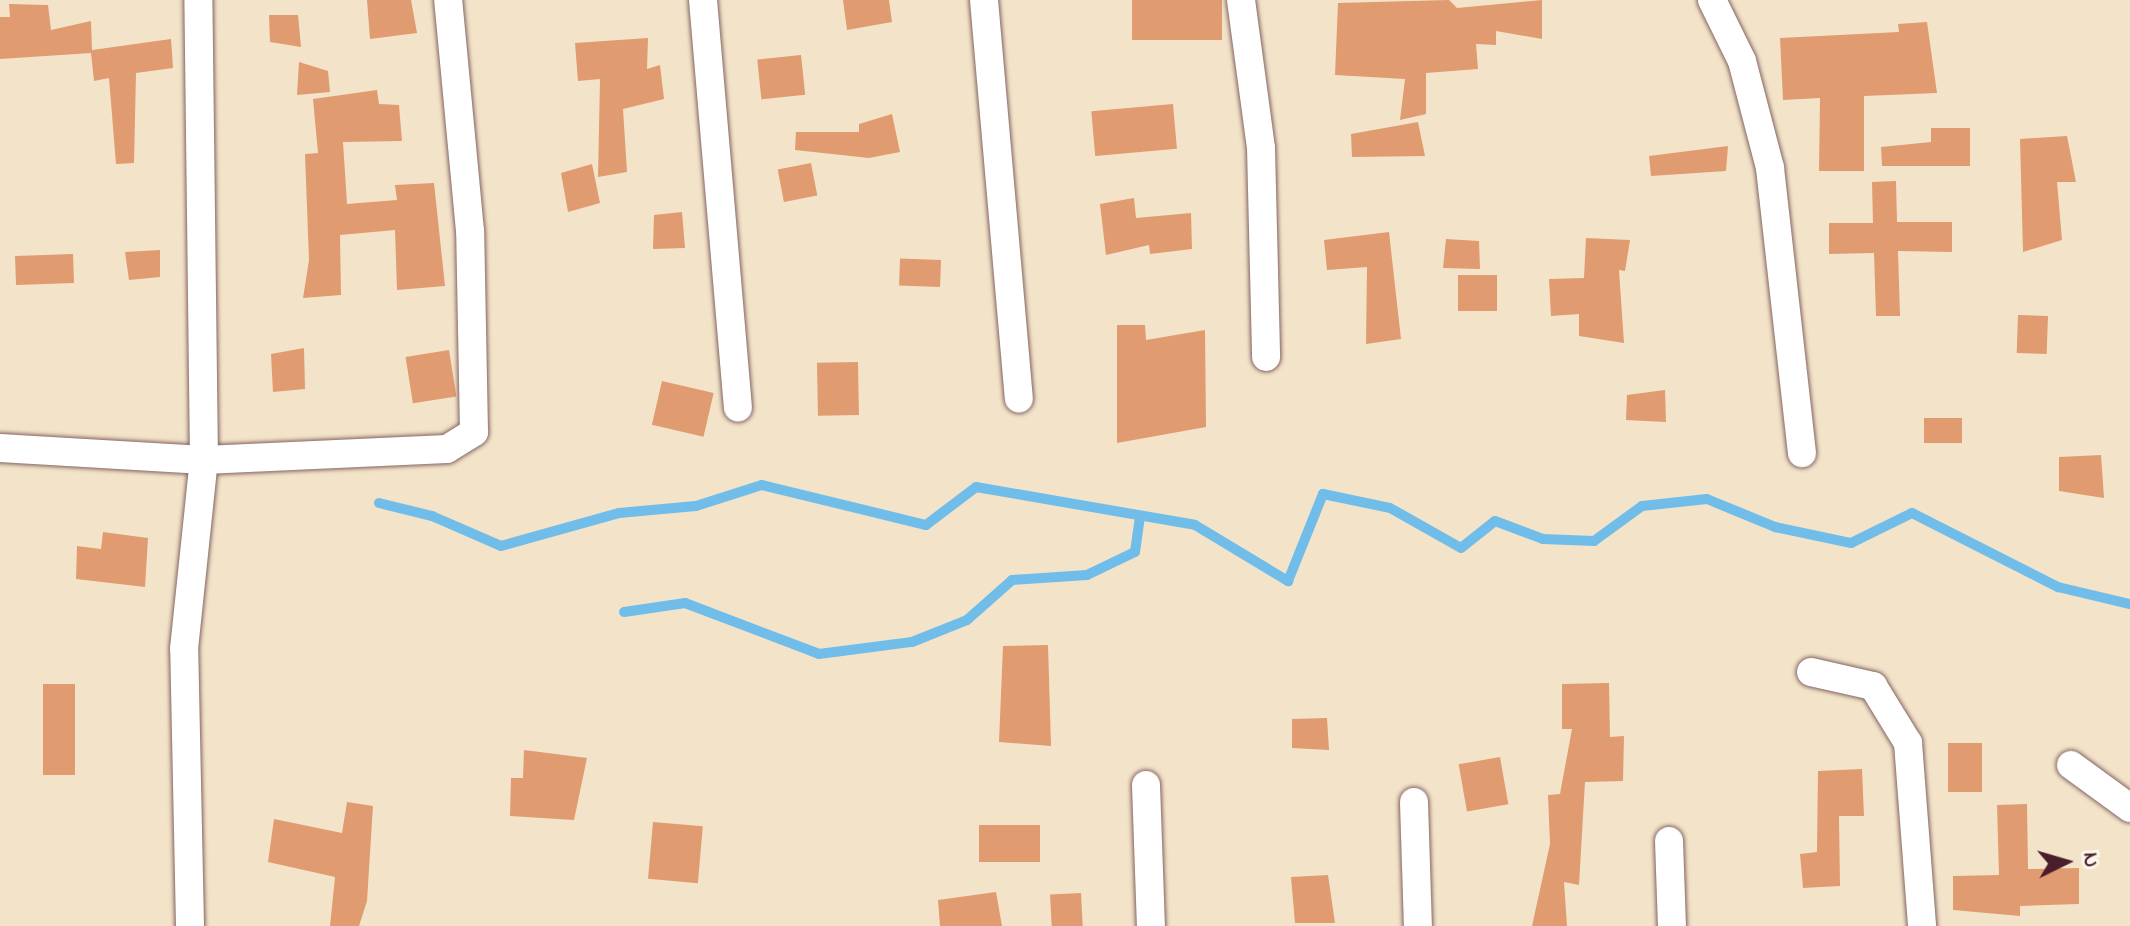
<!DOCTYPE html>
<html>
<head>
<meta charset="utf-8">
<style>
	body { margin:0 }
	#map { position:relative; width:2130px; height:926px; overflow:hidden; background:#f3e4c9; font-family:"Indie Flower",sans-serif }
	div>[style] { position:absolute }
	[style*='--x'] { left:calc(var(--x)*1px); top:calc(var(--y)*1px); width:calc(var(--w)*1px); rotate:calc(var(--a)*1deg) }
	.stream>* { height:10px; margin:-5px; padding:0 5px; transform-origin:5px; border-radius:5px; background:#71bdea }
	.building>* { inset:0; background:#e09b71; transform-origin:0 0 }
	.roads { filter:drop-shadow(0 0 2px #856462) drop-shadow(0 0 2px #856462) }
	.minor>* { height:28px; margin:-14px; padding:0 14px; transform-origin:14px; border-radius:14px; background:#fff }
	span { translate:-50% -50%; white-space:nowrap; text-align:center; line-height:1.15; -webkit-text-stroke:6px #fbf7ec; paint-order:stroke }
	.north { position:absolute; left:2026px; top:822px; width:80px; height:80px; -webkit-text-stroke:6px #fbf7ec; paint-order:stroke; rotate:85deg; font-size:22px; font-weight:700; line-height:32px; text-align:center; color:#4a1f2b }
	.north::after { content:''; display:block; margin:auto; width:28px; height:36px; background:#4a1f2b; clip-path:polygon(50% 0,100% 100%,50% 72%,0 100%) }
</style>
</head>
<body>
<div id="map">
	<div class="stream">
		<div style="--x:379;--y:503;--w:55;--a:13.8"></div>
		<div style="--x:432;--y:516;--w:75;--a:23.5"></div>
		<div style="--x:501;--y:546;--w:123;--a:-15.6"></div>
		<div style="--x:619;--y:513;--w:77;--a:-5.2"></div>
		<div style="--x:696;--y:506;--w:69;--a:-17.7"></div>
		<div style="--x:762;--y:485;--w:169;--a:13.7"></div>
		<div style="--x:926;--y:525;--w:63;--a:-37.2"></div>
		<div style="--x:976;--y:487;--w:222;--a:9.8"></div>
		<div style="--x:1195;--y:525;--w:109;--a:31.1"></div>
		<div style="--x:1288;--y:581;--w:94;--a:-68.1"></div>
		<div style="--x:1323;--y:494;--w:68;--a:11.8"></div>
		<div style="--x:1390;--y:508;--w:81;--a:29.4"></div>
		<div style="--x:1461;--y:548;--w:43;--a:-38.5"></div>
		<div style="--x:1495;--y:521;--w:51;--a:20.6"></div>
		<div style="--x:1543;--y:539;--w:51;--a:2.2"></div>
		<div style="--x:1594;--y:541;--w:59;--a:-36.1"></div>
		<div style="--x:1642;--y:506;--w:65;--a:-6.1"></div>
		<div style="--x:1707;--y:499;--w:74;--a:22.4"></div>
		<div style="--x:1775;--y:527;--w:78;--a:11.9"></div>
		<div style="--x:1851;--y:543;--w:68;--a:-26.2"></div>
		<div style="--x:1912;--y:513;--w:164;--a:26.9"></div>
		<div style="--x:2058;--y:587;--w:74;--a:13.3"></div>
		<div style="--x:624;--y:612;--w:62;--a:-8.4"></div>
		<div style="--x:685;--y:603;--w:143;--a:20.8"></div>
		<div style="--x:819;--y:654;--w:94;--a:-7.4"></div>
		<div style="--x:912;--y:642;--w:59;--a:-21.8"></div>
		<div style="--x:967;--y:620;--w:60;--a:-41.6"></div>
		<div style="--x:1012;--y:580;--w:75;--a:-3.8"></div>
		<div style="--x:1087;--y:575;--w:53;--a:-25.6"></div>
		<div style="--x:1135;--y:552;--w:36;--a:-82"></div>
	</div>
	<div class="building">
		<div style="clip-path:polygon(367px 0,411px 0,417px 33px,370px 39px)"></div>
		<div style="clip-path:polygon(843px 0,889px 0,892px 22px,847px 30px)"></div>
		<div style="left:1132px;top:0;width:90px;height:40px"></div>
		<div style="clip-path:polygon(1449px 0,1457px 8px,1542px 0,1542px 39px,1496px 31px,1496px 45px,1476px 44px,1478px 69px,1426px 73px,1426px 114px,1400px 120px,1405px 79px,1335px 75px,1338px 3px)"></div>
		<div style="clip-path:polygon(9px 4px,48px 5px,51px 30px,91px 21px,92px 50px,171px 39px,173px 68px,136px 73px,134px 163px,116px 164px,109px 78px,94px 81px,91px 53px,0 59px,0 17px,10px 17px)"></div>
		<div style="clip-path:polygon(269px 15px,298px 15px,301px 47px,270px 42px)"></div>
		<div style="clip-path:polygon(1927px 22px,1937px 93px,1864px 96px,1864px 171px,1819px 171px,1820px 98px,1783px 100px,1780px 38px,1899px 32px,1898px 24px)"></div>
		<div style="clip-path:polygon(648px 38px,647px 69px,660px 65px,664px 99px,623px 109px,627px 172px,598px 177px,600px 79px,578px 81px,575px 43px)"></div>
		<div style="left:801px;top:55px;width:40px;height:44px;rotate:84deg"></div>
		<div style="clip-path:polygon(299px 62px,328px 71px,330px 92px,297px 95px)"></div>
		<div style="clip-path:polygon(377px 90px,379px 104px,399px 105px,402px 141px,343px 142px,347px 204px,397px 200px,395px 185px,434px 183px,445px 286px,397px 290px,395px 230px,340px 235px,341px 295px,303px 298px,309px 260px,305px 154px,318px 153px,313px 99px)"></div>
		<div style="left:1173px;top:104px;width:45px;height:82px;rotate:85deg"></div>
		<div style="clip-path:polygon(892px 114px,900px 152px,869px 158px,795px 150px,796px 132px,859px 132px,859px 124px)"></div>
		<div style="clip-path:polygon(1418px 122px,1425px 156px,1352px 157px,1351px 134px)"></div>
		<div style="clip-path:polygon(1931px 128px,1970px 128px,1970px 166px,1882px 166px,1881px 147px,1931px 142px)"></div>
		<div style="clip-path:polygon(2067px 136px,2076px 182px,2057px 182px,2062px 240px,2023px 252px,2020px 139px)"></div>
		<div style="clip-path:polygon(1728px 146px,1726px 171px,1651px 176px,1649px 156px)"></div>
		<div style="left:811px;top:163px;width:33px;height:34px;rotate:79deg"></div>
		<div style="clip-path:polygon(592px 164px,600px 203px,568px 212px,561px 173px)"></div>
		<div style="clip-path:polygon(1896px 181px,1897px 222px,1952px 222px,1952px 252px,1898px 251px,1900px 316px,1876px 316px,1874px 253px,1829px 254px,1829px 223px,1873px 223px,1872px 182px)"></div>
		<div style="clip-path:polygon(1134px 198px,1136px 218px,1191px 213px,1192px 249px,1150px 254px,1149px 245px,1106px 255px,1100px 204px)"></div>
		<div style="clip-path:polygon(682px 212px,685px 248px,653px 249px,654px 215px)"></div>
		<div style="clip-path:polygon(1389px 232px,1401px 339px,1366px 344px,1367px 267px,1327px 270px,1324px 240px)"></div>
		<div style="clip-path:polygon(1586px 238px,1630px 240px,1625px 271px,1619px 270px,1624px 343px,1579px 336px,1579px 314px,1551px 316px,1549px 279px,1584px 278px)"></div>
		<div style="clip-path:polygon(1446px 239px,1479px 241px,1480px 269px,1443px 268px)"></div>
		<div style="clip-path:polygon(160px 250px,160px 277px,129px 280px,125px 252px)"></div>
		<div style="left:73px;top:254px;width:29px;height:58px;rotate:88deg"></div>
		<div style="left:941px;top:260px;width:27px;height:41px;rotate:92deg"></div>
		<div style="left:1458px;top:275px;width:39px;height:36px"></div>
		<div style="left:2018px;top:315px;width:30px;height:38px;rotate:2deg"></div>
		<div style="clip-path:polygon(1117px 325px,1145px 325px,1146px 340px,1205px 330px,1206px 427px,1117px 443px)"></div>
		<div style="clip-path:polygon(304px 348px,305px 389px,273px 392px,271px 354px)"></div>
		<div style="left:449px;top:350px;width:47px;height:44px;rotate:81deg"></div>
		<div style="left:858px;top:362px;width:53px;height:41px;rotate:89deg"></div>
		<div style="left:662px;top:381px;width:53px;height:45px;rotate:13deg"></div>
		<div style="clip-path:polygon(1665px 390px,1666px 422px,1626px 420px,1627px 395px)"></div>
		<div style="left:1962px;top:418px;width:25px;height:38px;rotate:90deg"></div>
		<div style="clip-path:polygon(2101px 455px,2104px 498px,2059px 491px,2059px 457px)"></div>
		<div style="clip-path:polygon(103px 532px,148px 538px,145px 587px,76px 579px,77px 546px,101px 549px)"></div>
		<div style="clip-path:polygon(1048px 645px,1051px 746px,999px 742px,1003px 646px)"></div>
		<div style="clip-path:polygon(1609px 683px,1610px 737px,1624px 736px,1623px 781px,1585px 782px,1579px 885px,1564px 882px,1567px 926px,1532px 926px,1550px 844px,1548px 795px,1560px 794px,1572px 729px,1562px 729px,1562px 684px)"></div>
		<div style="left:75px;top:684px;width:91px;height:32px;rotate:90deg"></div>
		<div style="clip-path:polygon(1327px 718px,1329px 750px,1292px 748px,1292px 719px)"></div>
		<div style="left:1948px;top:743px;width:34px;height:49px"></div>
		<div style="clip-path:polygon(524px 750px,587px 758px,574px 820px,510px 816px,511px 778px,523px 778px)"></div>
		<div style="left:1500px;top:757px;width:48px;height:42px;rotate:80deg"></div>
		<div style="clip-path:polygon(1862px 769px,1864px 816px,1839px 816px,1840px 886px,1803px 888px,1800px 854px,1817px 852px,1818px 771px)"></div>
		<div style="clip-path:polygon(347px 802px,373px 806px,367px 901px,359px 926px,330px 926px,335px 877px,268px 862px,274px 819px,342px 833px)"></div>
		<div style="clip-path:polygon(2027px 804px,2028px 869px,2079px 868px,2079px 904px,2020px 906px,2020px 916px,1953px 910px,1953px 876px,1999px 875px,1997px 805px)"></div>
		<div style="left:653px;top:822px;width:50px;height:57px;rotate:5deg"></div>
		<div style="left:979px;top:825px;width:61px;height:37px"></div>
		<div style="clip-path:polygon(1328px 875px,1335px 923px,1295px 923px,1291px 877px)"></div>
		<div style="clip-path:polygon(996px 892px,1002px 926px,940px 926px,938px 900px)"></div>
		<div style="left:1081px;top:893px;width:33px;height:31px;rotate:87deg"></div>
	</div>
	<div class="roads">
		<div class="minor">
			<div style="--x:703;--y:0;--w:409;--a:85.1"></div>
			<div style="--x:984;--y:0;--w:400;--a:85"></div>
			<div style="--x:1241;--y:0;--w:149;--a:82.3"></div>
			<div style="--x:1261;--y:148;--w:209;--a:88.6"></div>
			<div style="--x:1712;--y:0;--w:68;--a:63.8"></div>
			<div style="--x:1742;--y:61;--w:111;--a:75.3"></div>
			<div style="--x:1770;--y:168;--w:287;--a:83.6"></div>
			<div style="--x:0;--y:448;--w:204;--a:3.4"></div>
			<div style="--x:204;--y:460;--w:243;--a:-2.6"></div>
			<div style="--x:447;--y:449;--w:32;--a:-32"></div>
			<div style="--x:474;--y:432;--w:201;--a:-91.1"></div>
			<div style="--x:470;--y:231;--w:232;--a:-95.4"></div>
			<div style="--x:1811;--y:672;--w:64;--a:12.7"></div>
			<div style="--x:1873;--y:686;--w:67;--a:58.4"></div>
			<div style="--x:1908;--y:743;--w:184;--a:85.6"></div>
			<div style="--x:2071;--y:765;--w:73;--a:36.1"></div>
			<div style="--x:1146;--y:785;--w:141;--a:88"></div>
			<div style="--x:1414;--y:802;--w:124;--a:88.2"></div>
			<div style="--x:1669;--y:841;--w:85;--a:88"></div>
			<div style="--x:190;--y:926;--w:277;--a:-91.2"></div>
			<div style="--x:184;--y:649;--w:190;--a:-84"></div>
			<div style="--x:204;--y:460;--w:460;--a:-90.7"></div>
		</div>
	</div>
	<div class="north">N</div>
</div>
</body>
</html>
